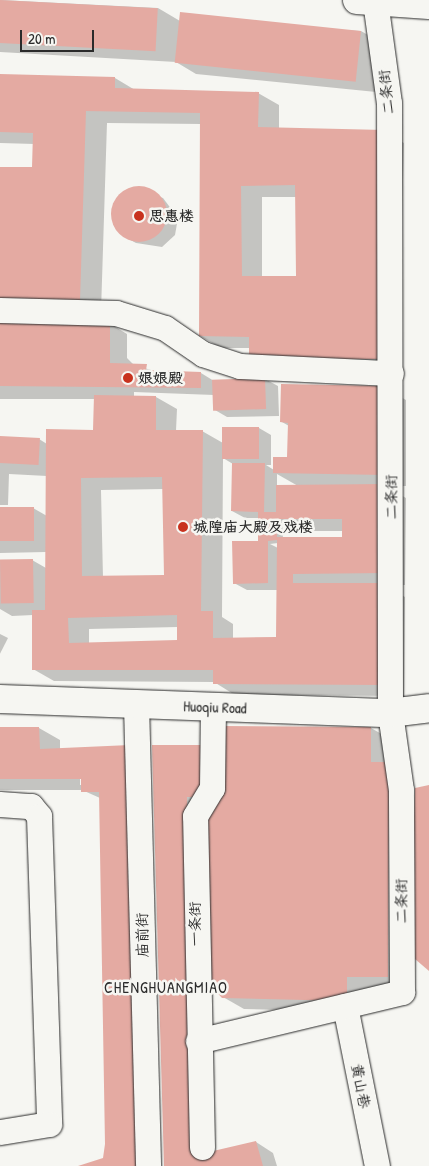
<!DOCTYPE html>
<html>
<head>
<meta charset="utf-8">
<style>
	body { margin:0 }
	#map { position:relative; width:429px; height:1166px; overflow:hidden; background:#f6f6f2; font-family:"Patrick Hand","LXGW WenKai TC",sans-serif }
	div>[style] { position:absolute }
	[style*='--x'] { left:calc(var(--x)*1px); top:calc(var(--y)*1px); width:calc(var(--w)*1px); rotate:calc(var(--a)*1deg) }
	.shadow>* { inset:0; background:#0003; transform-origin:0 0 }
	.building>* { inset:0; background:#e4aaa2; transform-origin:0 0 }
	.round { border-radius:50% }
	.roads { filter:drop-shadow(0 0 1px #2b2b2b) drop-shadow(0 0 1px #2b2b2b) }
	.street>* { height:25px; margin:-12.5px; padding:0 12.5px; transform-origin:12.5px; border-radius:12.5px; background:#f6f6f2 }
	.secondary>* { height:28px; margin:-14px; padding:0 14px; transform-origin:14px; border-radius:14px; background:#f6f6f2 }
	.dots>* { width:14px; height:14px; translate:-50% -50%; box-sizing:border-box; border:2px solid #f6f6f2; border-radius:50% }
	span { translate:-50% -50%; white-space:nowrap; text-align:center; line-height:1.15; -webkit-text-stroke:5px #f6f6f2; paint-order:stroke }
	.street-label { font-size:15px; color:#2b2b2b }
	.poi-label { font-size:15px; color:#2b2b2b; font-weight:700 }
	.left { translate:0 -50%; text-align:left }
	.neighbourhood-label { font-size:16px; color:#2b2b2b; letter-spacing:1px }
	.scale { position:absolute; left:20px; top:30px; width:74px; height:22px; box-sizing:border-box; border:2px solid #2b2b2b; border-top:0; padding-left:6px; font-size:15px; line-height:18px; white-space:nowrap; color:#2b2b2b; -webkit-text-stroke:4px #f6f6f2; paint-order:stroke }
</style>
</head>
<body>
<div id="map">
	<div class="shadow">
		<div style="clip-path:polygon(0 0,158px 8px,180px 21px,361px 31px,382px 43px,376px 92px,196px 74px,176px 62px,0 52px)"></div>
		<div style="clip-path:polygon(evenodd,0 75px,115px 78px,135px 90px,258px 93px,279px 105px,279px 129px,383px 131px,404px 143px,398px 370px,250px 348px,221px 348px,200px 336px,201px 124px,107px 123px,101px 312px,0 309px,0 168px,33px 169px,34px 144px,0 143px,0 75px,262px 197px,296px 197px,297px 277px,262px 278px,262px 197px)"></div>
		<div style="clip-path:polygon(evenodd,133px 188px,163px 198px,178px 218px,175px 235px,162px 247px,136px 243px,123px 236px,113px 221px,114px 204px,133px 188px,153px 195px,156px 195px,171px 215px,169px 216px,153px 195px)"></div>
		<div style="clip-path:polygon(evenodd,0 323px,109px 323px,127px 334px,127px 358px,134px 365px,158px 372px,201px 373px,214px 381px,265px 379px,278px 386px,279px 416px,227px 417px,215px 410px,214px 395px,134px 392px,134px 397px,156px 397px,177px 409px,176px 431px,202px 431px,223px 443px,259px 428px,271px 435px,271px 465px,266px 465px,274px 470px,288px 459px,289px 426px,282px 422px,385px 388px,406px 400px,406px 486px,385px 486px,406px 498px,405px 585px,384px 585px,405px 597px,404px 696px,235px 695px,214px 682px,54px 681px,33px 669px,33px 615px,12px 616px,0 609px,0 561px,32px 560px,46px 568px,46px 552px,0 553px,0 509px,33px 508px,47px 516px,47px 476px,9px 474px,8px 505px,0 505px,0 438px,39px 439px,47px 444px,94px 431px,95px 399px,0 399px,0 323px,223px 458px,233px 464px,232px 511px,245px 518px,259px 518px,260px 542px,234px 583px,247px 590px,278px 590px,278px 638px,233px 639px,233px 624px,222px 617px,223px 458px,0 323px,277px 474px,298px 486px,277px 486px,277px 474px,0 323px,164px 489px,165px 576px,103px 577px,101px 490px,164px 489px,0 323px,282px 521px,298px 531px,343px 531px,343px 538px,283px 538px,282px 521px,0 323px,278px 543px,278px 548px,270px 544px,278px 543px,0 323px,178px 627px,179px 641px,89px 644px,89px 629px,178px 627px)"></div>
		<div style="left:0;top:634px;width:9px;height:51px;rotate:27deg"></div>
		<div style="clip-path:polygon(evenodd,0 728px,39px 728px,60px 740px,60px 750px,129px 747px,149px 1152px,80px 1166px,104px 1159px,106px 1143px,100px 798px,82px 790px,0 790px,0 728px,80px 760px,82px 785px,80px 785px,80px 760px)"></div>
		<div style="clip-path:polygon(371px 728px,392px 740px,409px 988px,367px 1012px,244px 1009px,223px 997px,203px 976px,213px 1152px,256px 1142px,273px 1153px,277px 1166px,165px 1166px,153px 746px,204px 746px)"></div>
	</div>
	<div class="building">
		<div style="left:0;top:0;width:158px;height:43px;rotate:3deg"></div>
		<div style="left:180px;top:12px;width:182px;height:51px;rotate:6deg"></div>
		<div style="clip-path:polygon(evenodd,0 74px,115px 77px,115px 88px,259px 92px,258px 127px,384px 130px,378px 359px,249px 359px,249px 337px,199px 336px,200px 113px,86px 111px,80px 301px,0 298px,0 167px,32px 167px,33px 133px,0 132px,0 74px,295px 185px,296px 276px,242px 276px,241px 186px,295px 185px)"></div>
		<div class="round" style="left:111px;top:186px;width:56px;height:56px"></div>
		<div style="clip-path:polygon(0 322px,110px 322px,110px 363px,147px 364px,146px 370px,201px 372px,201px 388px,0 386px)"></div>
		<div style="left:265px;top:378px;width:31px;height:53px;rotate:88deg"></div>
		<div style="clip-path:polygon(281px 384px,386px 386px,385px 475px,273px 473px,273px 457px,287px 457px,288px 423px,280px 422px)"></div>
		<div style="clip-path:polygon(evenodd,94px 395px,156px 396px,156px 430px,203px 430px,201px 611px,213px 611px,213px 638px,276px 637px,277px 540px,268px 541px,268px 583px,233px 584px,232px 541px,258px 541px,258px 512px,231px 511px,232px 463px,265px 463px,264px 512px,276px 512px,276px 485px,385px 484px,385px 573px,293px 574px,293px 583px,384px 583px,384px 685px,213px 684px,213px 670px,32px 670px,32px 610px,45px 610px,46px 429px,93px 430px,94px 395px,162px 477px,164px 575px,82px 576px,81px 478px,162px 477px,94px 395px,276px 519px,342px 519px,342px 537px,277px 537px,276px 519px,94px 395px,177px 615px,177px 640px,69px 643px,68px 618px,177px 615px)"></div>
		<div style="left:222px;top:427px;width:37px;height:32px"></div>
		<div style="left:0;top:436px;width:40px;height:27px;rotate:3deg"></div>
		<div style="left:0;top:507px;width:34px;height:34px"></div>
		<div style="left:33px;top:559px;width:44px;height:33px;rotate:89deg"></div>
		<div style="clip-path:polygon(223px 726px,371px 727px,371px 762px,389px 762px,388px 977px,347px 977px,347px 1001px,222px 998px,198px 972px,202px 814px)"></div>
		<div style="clip-path:polygon(0 727px,39px 727px,40px 749px,130px 745px,140px 1166px,78px 1166px,103px 1158px,105px 1144px,99px 792px,81px 792px,81px 779px,0 779px)"></div>
		<div style="clip-path:polygon(152px 745px,205px 745px,205px 797px,187px 797px,196px 1155px,256px 1141px,263px 1166px,164px 1166px)"></div>
		<div style="clip-path:polygon(429px 785px,429px 971px,415px 959px,410px 945px,415px 788px)"></div>
	</div>
	<div class="roads">
		<div class="street">
			<div style="--x:0;--y:310;--w:116;--a:1.5"></div>
			<div style="--x:116;--y:313;--w:51;--a:17"></div>
			<div style="--x:165;--y:328;--w:46;--a:34.4"></div>
			<div style="--x:203;--y:354;--w:39;--a:18"></div>
			<div style="--x:240;--y:366;--w:151;--a:2.7"></div>
			<div style="--x:136;--y:704;--w:462;--a:88.5"></div>
			<div style="--x:0;--y:804;--w:31;--a:4"></div>
			<div style="--x:31;--y:806;--w:13;--a:51"></div>
			<div style="--x:39;--y:816;--w:308;--a:88.1"></div>
			<div style="--x:49;--y:1124;--w:50;--a:170.7"></div>
			<div style="--x:345;--y:1006;--w:163;--a:78.7"></div>
			<div style="--x:198;--y:1041;--w:210;--a:-13.5"></div>
			<div style="--x:402;--y:992;--w:202;--a:-90.3"></div>
			<div style="--x:401;--y:790;--w:78;--a:-98.1"></div>
			<div style="--x:390;--y:713;--w:610;--a:-90.09"></div>
			<div style="--x:389;--y:103;--w:103;--a:-97.8"></div>
			<div style="--x:202;--y:1147;--w:331;--a:-91.2"></div>
			<div style="--x:195;--y:816;--w:33;--a:-59"></div>
			<div style="--x:212;--y:788;--w:81;--a:-89.3"></div>
		</div>
		<div class="secondary">
			<div style="--x:357;--y:0;--w:72;--a:4"></div>
			<div style="--x:0;--y:699;--w:390;--a:2.1"></div>
			<div style="--x:390;--y:713;--w:39;--a:-7"></div>
		</div>
	</div>
	<div class="dots">
		<div style="left:139px;top:216px;background:#c8321e"></div>
		<div style="left:128px;top:378px;background:#c8321e"></div>
		<div style="left:183px;top:527px;background:#c8321e"></div>
	</div>
	<div class="street-label">
		<span style="left:386px;top:92px;rotate:-96deg">二条街</span>
		<span style="left:391px;top:497px;rotate:-90deg">二条街</span>
		<span style="left:215px;top:707px;rotate:2deg">Huoqiu Road</span>
		<span style="left:401px;top:901px;rotate:-90deg">二条街</span>
		<span style="left:195px;top:924px;rotate:-90deg">一条街</span>
		<span style="left:142px;top:935px;rotate:-91deg">庙前街</span>
		<span style="left:361px;top:1086px;rotate:79deg">黄山巷</span>
	</div>
	<div class="poi-label">
		<span class="left" style="left:149px;top:216px">思惠楼</span>
		<span class="left" style="left:138px;top:378px">娘娘殿</span>
		<span class="left" style="left:193px;top:527px">城隍庙大殿及戏楼</span>
	</div>
	<div class="neighbourhood-label">
		<span style="left:166px;top:987px">CHENGHUANGMIAO</span>
	</div>
	<div class="scale">20 m</div>
</div>
</body>
</html>
